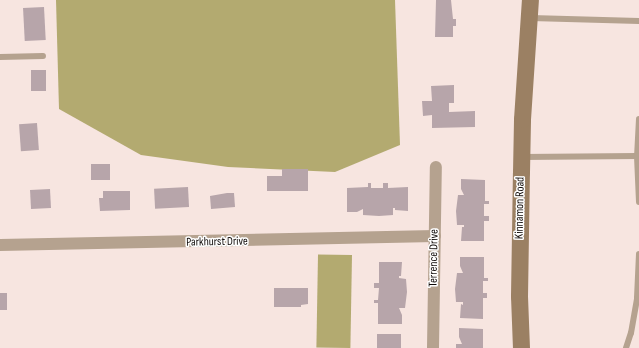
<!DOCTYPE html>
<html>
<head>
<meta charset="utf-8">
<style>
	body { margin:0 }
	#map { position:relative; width:639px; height:348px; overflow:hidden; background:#f7e5e0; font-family:"Sofia Sans Condensed",sans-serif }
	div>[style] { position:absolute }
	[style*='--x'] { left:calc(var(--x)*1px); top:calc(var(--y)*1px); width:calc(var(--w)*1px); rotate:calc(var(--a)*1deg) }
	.forest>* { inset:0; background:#b3aa70; transform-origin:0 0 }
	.building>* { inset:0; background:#b7a5aa; transform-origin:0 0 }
	.service>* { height:6px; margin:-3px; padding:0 3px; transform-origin:3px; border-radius:3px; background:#b5a28f }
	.minor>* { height:12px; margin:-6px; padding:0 6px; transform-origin:6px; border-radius:6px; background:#b5a28f }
	.secondary>* { height:17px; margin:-8.5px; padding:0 8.5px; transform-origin:8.5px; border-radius:8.5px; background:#9b8063 }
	span { translate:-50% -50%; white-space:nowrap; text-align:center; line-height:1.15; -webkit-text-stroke:3px #fff; paint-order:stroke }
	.street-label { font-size:12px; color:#100b09 }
</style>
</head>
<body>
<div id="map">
	<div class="forest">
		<div style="clip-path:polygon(56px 0,395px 0,400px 145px,335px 172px,228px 167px,141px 155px,59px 109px)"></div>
		<div style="left:352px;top:255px;width:93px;height:34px;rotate:91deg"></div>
	</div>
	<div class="building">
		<div style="clip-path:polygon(436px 0,451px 0,453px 19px,456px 19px,456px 26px,453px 26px,453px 37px,435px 37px)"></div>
		<div style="left:44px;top:7px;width:33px;height:21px;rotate:87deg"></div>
		<div style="left:31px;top:70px;width:15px;height:21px"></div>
		<div style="clip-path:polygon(454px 85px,454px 103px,449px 103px,449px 112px,475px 111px,475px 127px,432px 128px,432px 115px,423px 116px,422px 101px,432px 101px,431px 86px)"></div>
		<div style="left:37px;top:123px;width:27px;height:18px;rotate:86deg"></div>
		<div style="left:91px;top:164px;width:19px;height:16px"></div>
		<div style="clip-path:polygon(282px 169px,308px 169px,308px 191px,267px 191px,267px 176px,282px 176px)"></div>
		<div style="clip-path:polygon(461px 179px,485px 180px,485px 201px,489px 201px,489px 204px,484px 204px,484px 216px,489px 216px,489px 221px,484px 221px,484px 241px,461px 241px,462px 227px,464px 227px,464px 225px,457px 225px,456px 211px,458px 195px,464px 195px,461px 189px)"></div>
		<div style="clip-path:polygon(368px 183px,371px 183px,371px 188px,383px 188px,383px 183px,388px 183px,388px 188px,408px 187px,408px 211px,395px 210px,395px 208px,393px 208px,393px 215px,379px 216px,363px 215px,363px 209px,357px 212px,347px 212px,347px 188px,368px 187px)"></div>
		<div style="left:188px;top:187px;width:20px;height:34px;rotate:87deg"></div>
		<div style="left:50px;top:189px;width:19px;height:20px;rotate:87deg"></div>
		<div style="clip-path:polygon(103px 191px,130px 191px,130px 210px,100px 211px,99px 198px,103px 198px)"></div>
		<div style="clip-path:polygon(227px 193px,234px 193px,235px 207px,211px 209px,210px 196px)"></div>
		<div style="clip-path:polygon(460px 257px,484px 257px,484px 278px,488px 278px,488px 281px,483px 281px,483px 293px,487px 293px,487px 298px,483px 298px,483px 319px,460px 318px,461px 304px,463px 305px,463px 302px,456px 302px,455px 289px,457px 273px,463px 273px,460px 266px)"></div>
		<div style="clip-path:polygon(379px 262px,402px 262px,401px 276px,399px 276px,399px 278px,406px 279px,407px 292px,405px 308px,399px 308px,402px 315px,402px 324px,378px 324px,378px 303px,374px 303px,374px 300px,378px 300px,379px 288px,374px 288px,374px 283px,379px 283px)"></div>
		<div style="clip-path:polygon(274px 288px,308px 288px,308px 304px,301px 305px,301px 307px,274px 307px)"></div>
		<div style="left:0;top:293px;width:7px;height:17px"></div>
		<div style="clip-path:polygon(459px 328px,483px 329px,483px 348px,456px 348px,456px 344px,462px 344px,459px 337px)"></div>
		<div style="left:377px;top:334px;width:24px;height:14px"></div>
	</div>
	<div class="service">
		<div style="--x:531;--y:18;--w:108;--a:1.6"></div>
		<div style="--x:0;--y:57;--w:43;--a:-1.3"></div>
		<div style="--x:639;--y:119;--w:37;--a:93"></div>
		<div style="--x:637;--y:156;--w:2;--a:0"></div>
		<div style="--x:522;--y:157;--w:115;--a:-0.5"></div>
		<div style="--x:637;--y:156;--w:46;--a:87.5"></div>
		<div style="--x:626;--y:348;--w:16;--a:-72"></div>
		<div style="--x:631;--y:333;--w:36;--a:-80"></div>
		<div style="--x:637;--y:298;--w:44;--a:-87.4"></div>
	</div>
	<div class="minor">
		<div style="--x:0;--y:245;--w:435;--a:-1.2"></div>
		<div style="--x:433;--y:348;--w:181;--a:-89.1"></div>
	</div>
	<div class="secondary">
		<div style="--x:521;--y:348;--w:52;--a:-92.2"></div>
		<div style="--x:519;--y:296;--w:124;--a:-89.1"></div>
		<div style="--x:521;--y:172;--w:53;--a:-88.9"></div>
		<div style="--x:522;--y:119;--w:119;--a:-86.2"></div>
	</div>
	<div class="street-label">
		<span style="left:520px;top:208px;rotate:-89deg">Kinnamon Road</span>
		<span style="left:217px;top:242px;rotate:-1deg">Parkhurst Drive</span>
		<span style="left:434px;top:258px;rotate:-89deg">Terrence Drive</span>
	</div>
</div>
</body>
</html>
